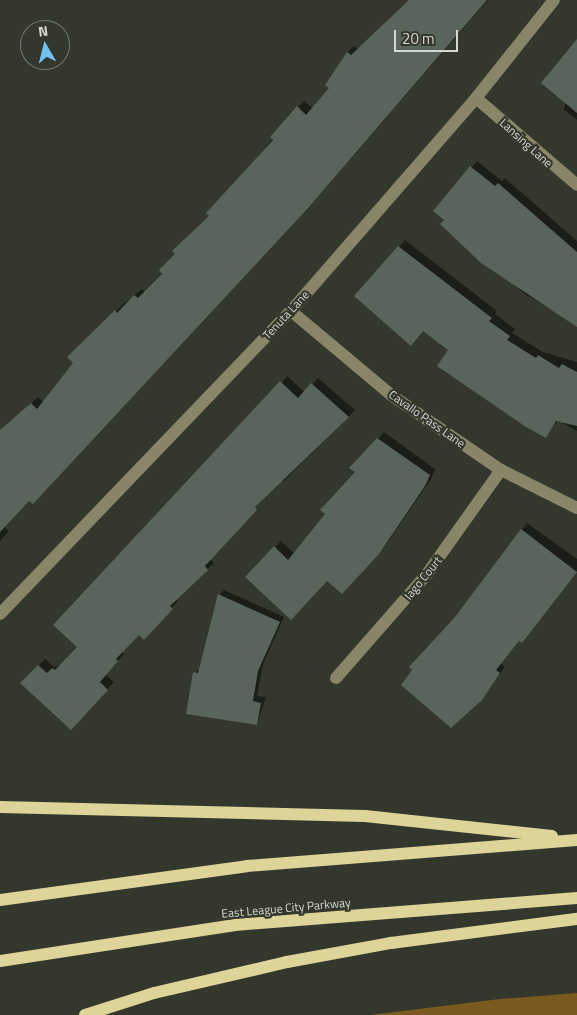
<!DOCTYPE html>
<html>
<head>
<meta charset="utf-8">
<style>
	body { margin:0 }
	#map { position:relative; width:577px; height:1015px; overflow:hidden; background:#34382c; font-family:"Titillium Web",sans-serif }
	div>[style] { position:absolute }
	[style*='--x'] { left:calc(var(--x)*1px); top:calc(var(--y)*1px); width:calc(var(--w)*1px); rotate:calc(var(--a)*1deg) }
	.green>* { inset:0; background:#7a591e }
	.shadow>* { inset:0; background:#0007 }
	.building>* { inset:0; background:#59645a }
	.minor>* { height:12px; margin:-6px; padding:0 6px; transform-origin:6px; border-radius:6px; background:#898569 }
	.major>* { height:12px; margin:-6px; padding:0 6px; transform-origin:6px; border-radius:6px; background:#ddd499 }
	span { translate:-50% -50%; white-space:nowrap; text-align:center; line-height:1.15; -webkit-text-stroke:4.5px #34382c; paint-order:stroke }
	.street-label { font-size:12px; color:#d5d7d0 }
	.north { position:absolute; left:20px; top:20px; width:50px; height:50px; box-sizing:border-box; background:#34382c; border:1px solid #74786e; border-radius:50%; rotate:352deg; font-size:14px; font-weight:700; line-height:20px; text-align:center; color:#d5d7d0 }
	.north::after { content:''; display:block; margin:auto; width:18px; height:22px; background:#71c1f4; clip-path:polygon(50% 0,100% 100%,50% 72%,0 100%) }
	.scale { position:absolute; left:394px; top:30px; width:64px; height:22px; box-sizing:border-box; border:2px solid #d5d7d0; border-top:0; padding-left:6px; font-size:15px; line-height:18px; white-space:nowrap; color:#d5d7d0; -webkit-text-stroke:4px #34382c; paint-order:stroke }
</style>
</head>
<body>
<div id="map">
	<div class="green">
		<div style="clip-path:polygon(577px 993px,577px 1015px,370px 1015px,500px 999px)"></div>
	</div>
	<div class="shadow">
		<div style="clip-path:polygon(411px 0,488px 0,316px 199px,4px 526px,9px 531px,0 541px,0 433px,38px 397px,44px 403px,75px 363px,69px 357px,122px 305px,142px 289px,145px 293px,164px 274px,298px 107px,304px 101px,313px 109px,331px 88px,327px 85px,348px 52px,354px 46px,358px 49px)"></div>
		<div style="clip-path:polygon(577px 41px,577px 120px,564px 110px)"></div>
		<div style="clip-path:polygon(477px 161px,502px 181px,505px 178px,577px 241px,577px 323px,526px 295px,442px 224px,445px 220px,434px 211px)"></div>
		<div style="clip-path:polygon(405px 240px,497px 311px,495px 314px,515px 329px,512px 333px,543px 352px,577px 362px,577px 431px,558px 420px,546px 436px,399px 247px)"></div>
		<div style="clip-path:polygon(287px 376px,305px 392px,318px 378px,355px 410px,283px 482px,280px 479px,210px 559px,214px 563px,176px 599px,178px 601px,151px 631px,139px 633px,121px 652px,124px 654px,105px 674px,114px 682px,77px 722px,22px 683px,45px 659px,54px 667px,62px 664px,79px 647px)"></div>
		<div style="clip-path:polygon(384px 432px,435px 469px,431px 479px,385px 546px,348px 587px,327px 579px,297px 612px,275px 547px,281px 541px,295px 554px,357px 472px,351px 468px)"></div>
		<div style="clip-path:polygon(527px 523px,577px 559px,577px 571px,501px 663px,505px 667px,481px 699px,456px 618px)"></div>
		<div style="clip-path:polygon(224px 590px,284px 617px,263px 664px,257px 696px,266px 697px,257px 724px,194px 673px,201px 668px,219px 595px)"></div>
	</div>
	<div class="building">
		<div style="clip-path:polygon(409px 0,487px 0,309px 207px,33px 504px,29px 501px,0 532px,0 430px,31px 403px,37px 409px,73px 363px,67px 357px,115px 310px,117px 313px,134px 295px,138px 298px,162px 274px,159px 270px,175px 254px,172px 251px,209px 216px,206px 213px,273px 140px,270px 137px,297px 106px,306px 115px,329px 88px,325px 85px,347px 52px,351px 55px)"></div>
		<div style="clip-path:polygon(577px 39px,577px 113px,541px 83px)"></div>
		<div style="clip-path:polygon(470px 166px,495px 186px,498px 183px,577px 252px,577px 327px,481px 263px,440px 224px,444px 220px,433px 211px)"></div>
		<div style="clip-path:polygon(398px 246px,492px 318px,489px 321px,510px 336px,507px 340px,536px 358px,538px 355px,559px 368px,562px 364px,577px 372px,577px 426px,556px 421px,546px 438px,526px 427px,437px 366px,448px 350px,423px 331px,411px 346px,354px 296px)"></div>
		<div style="clip-path:polygon(280px 381px,298px 398px,311px 383px,349px 417px,255px 507px,257px 510px,205px 566px,208px 570px,170px 606px,173px 609px,144px 640px,139px 635px,116px 659px,118px 661px,100px 682px,108px 690px,71px 730px,20px 683px,38px 665px,47px 673px,52px 668px,55px 670px,77px 647px,53px 625px)"></div>
		<div style="clip-path:polygon(377px 438px,430px 475px,425px 486px,379px 554px,342px 594px,327px 581px,291px 620px,245px 577px,274px 546px,288px 560px,325px 514px,320px 510px,355px 472px,349px 468px)"></div>
		<div style="clip-path:polygon(521px 529px,577px 572px,522px 643px,519px 641px,496px 670px,500px 673px,482px 700px,451px 728px,401px 685px,412px 670px,409px 667px,455px 617px)"></div>
		<div style="clip-path:polygon(218px 594px,280px 622px,258px 671px,253px 701px,261px 703px,257px 725px,186px 714px,193px 672px,198px 673px)"></div>
	</div>
	<div class="minor">
		<div style="--x:476;--y:98;--w:133;--a:40.7"></div>
		<div style="--x:291;--y:311;--w:131;--a:40"></div>
		<div style="--x:391;--y:395;--w:133;--a:34.3"></div>
		<div style="--x:501;--y:470;--w:85;--a:26.6"></div>
		<div style="--x:0;--y:614;--w:420;--a:-46.2"></div>
		<div style="--x:291;--y:311;--w:282;--a:-49"></div>
		<div style="--x:476;--y:98;--w:125;--a:-51.5"></div>
		<div style="--x:336;--y:678;--w:138;--a:-48.8"></div>
		<div style="--x:427;--y:574;--w:128;--a:-54.6"></div>
	</div>
	<div class="major">
		<div style="--x:0;--y:807;--w:365;--a:1.4"></div>
		<div style="--x:365;--y:816;--w:188;--a:6.1"></div>
		<div style="--x:0;--y:900;--w:249;--a:-7.8"></div>
		<div style="--x:247;--y:866;--w:331;--a:-4.5"></div>
		<div style="--x:0;--y:961;--w:238;--a:-8.7"></div>
		<div style="--x:235;--y:925;--w:343;--a:-4.5"></div>
		<div style="--x:85;--y:1015;--w:72;--a:-17.7"></div>
		<div style="--x:154;--y:993;--w:137;--a:-13.1"></div>
		<div style="--x:287;--y:962;--w:106;--a:-10.4"></div>
		<div style="--x:391;--y:943;--w:188;--a:-7.4"></div>
	</div>
	<div class="street-label">
		<span style="left:526px;top:143px;rotate:42deg">Lansing Lane</span>
		<span style="left:286px;top:315px;rotate:-47deg">Tenuta Lane</span>
		<span style="left:427px;top:419px;rotate:35deg">Cavallo Pass Lane</span>
		<span style="left:423px;top:578px;rotate:-51deg">Iago Court</span>
		<span style="left:286px;top:908px;rotate:-5deg">East League City Parkway</span>
	</div>
	<div class="north">N</div>
	<div class="scale">20 m</div>
</div>
</body>
</html>
